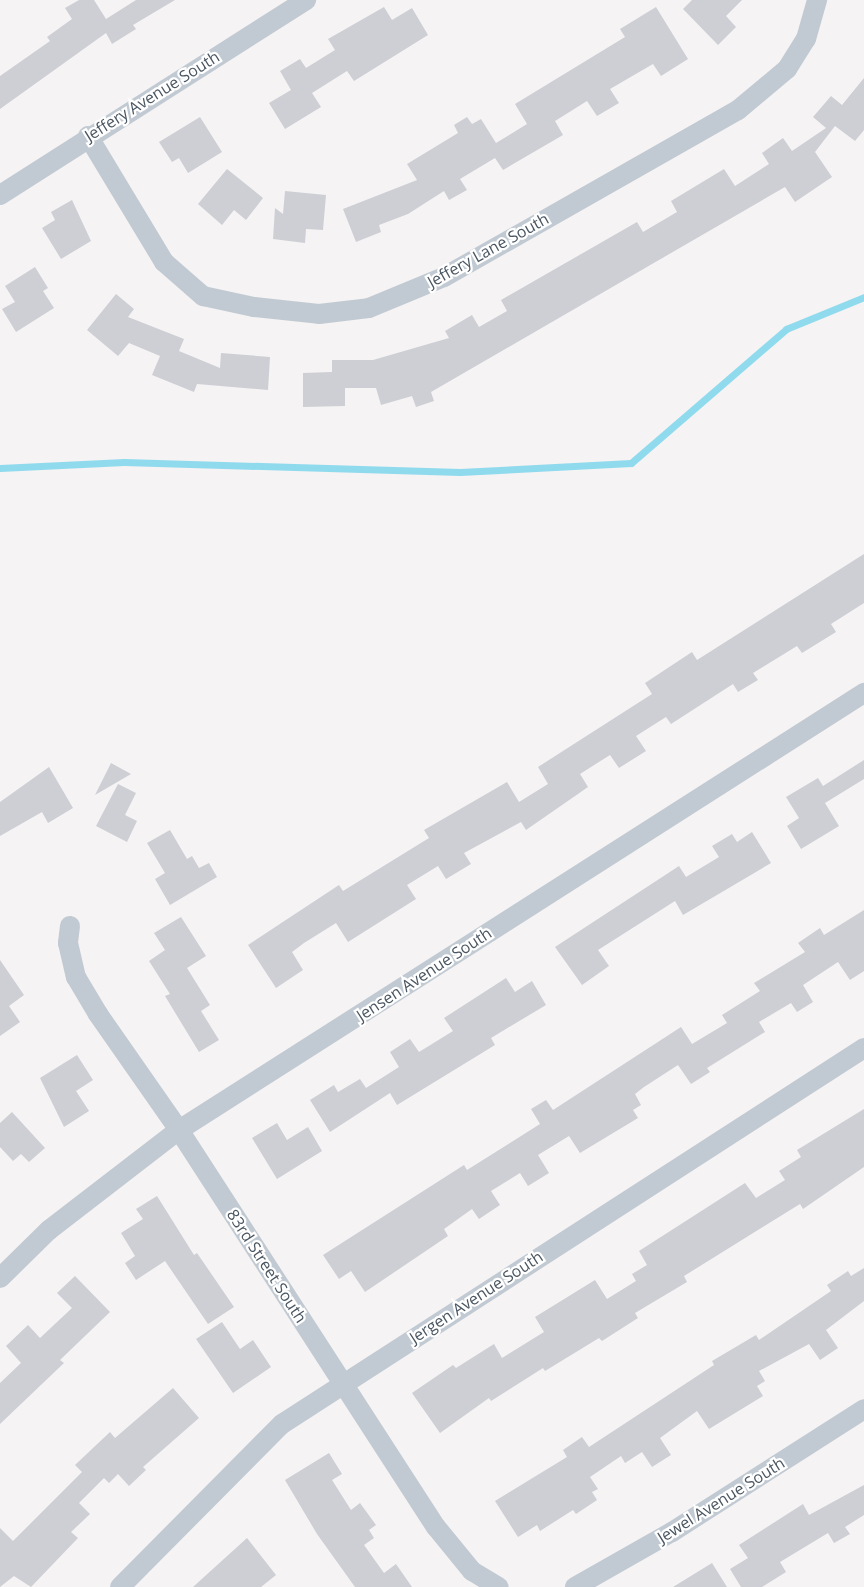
<!DOCTYPE html>
<html>
<head>
<meta charset="utf-8">
<style>
	body { margin:0 }
	#map { position:relative; width:864px; height:1587px; overflow:hidden; background:#f5f3f3; font-family:"Open Sans",sans-serif }
	div>[style] { position:absolute }
	[style*='--x'] { left:calc(var(--x)*1px); top:calc(var(--y)*1px); width:calc(var(--w)*1px); rotate:calc(var(--a)*1deg) }
	.stream>* { height:7px; margin:-3.5px; padding:0 3.5px; transform-origin:3.5px; border-radius:3.5px; background:#90daee }
	.building>* { inset:0; background:#cdcfd5 }
	.minor>* { height:20px; margin:-10px; padding:0 10px; transform-origin:10px; border-radius:10px; background:#c1cad2 }
	span { translate:-50% -50%; white-space:nowrap; text-align:center; line-height:1.15; -webkit-text-stroke:4.5px #fff; paint-order:stroke }
	.street-label { font-size:16px; color:#4a5661 }
</style>
</head>
<body>
<div id="map">
	<div class="stream">
		<div style="--x:0;--y:468;--w:124;--a:-2.8"></div>
		<div style="--x:124;--y:462;--w:336;--a:1.7"></div>
		<div style="--x:460;--y:472;--w:171;--a:-3"></div>
		<div style="--x:631;--y:463;--w:205;--a:-40.8"></div>
		<div style="--x:786;--y:329;--w:84;--a:-22.3"></div>
	</div>
	<div class="building">
		<div style="clip-path:polygon(79px 0,94px 0,106px 19px,136px 0,175px 0,133px 25px,136px 29px,112px 44px,106px 33px,0 109px,0 76px,50px 41px,47px 37px,72px 19px,65px 8px)"></div>
		<div style="clip-path:polygon(692px 0,742px 0,726px 16px,736px 27px,718px 45px,683px 9px)"></div>
		<div style="clip-path:polygon(384px 7px,392px 20px,412px 8px,428px 35px,354px 81px,347px 71px,312px 93px,321px 107px,285px 129px,269px 103px,291px 90px,280px 71px,300px 59px,306px 68px,335px 50px,328px 39px)"></div>
		<div style="clip-path:polygon(656px 7px,688px 59px,661px 76px,653px 64px,610px 89px,619px 103px,597px 116px,587px 101px,555px 121px,563px 135px,503px 170px,495px 158px,460px 179px,467px 190px,449px 200px,444px 191px,408px 214px,379px 225px,381px 232px,356px 242px,343px 209px,417px 180px,407px 164px,458px 133px,454px 125px,467px 117px,472px 124px,481px 119px,496px 143px,527px 124px,515px 104px,625px 37px,620px 29px)"></div>
		<div style="clip-path:polygon(864px 78px,864px 130px,855px 141px,835px 126px,815px 152px,832px 177px,795px 202px,785px 187px,431px 392px,434px 401px,416px 407px,412px 396px,381px 405px,376px 388px,345px 388px,345px 406px,303px 407px,303px 373px,332px 372px,332px 360px,373px 360px,449px 338px,445px 331px,472px 315px,479px 327px,507px 311px,501px 300px,637px 222px,643px 232px,677px 212px,671px 201px,724px 169px,735px 186px,769px 164px,762px 153px,783px 138px,792px 151px,826px 128px,813px 117px,831px 96px,842px 105px)"></div>
		<div style="clip-path:polygon(200px 117px,222px 152px,188px 173px,179px 158px,172px 162px,159px 142px)"></div>
		<div style="clip-path:polygon(227px 169px,263px 198px,246px 220px,234px 210px,222px 225px,198px 204px)"></div>
		<div style="clip-path:polygon(285px 191px,326px 195px,323px 230px,306px 229px,305px 243px,273px 239px,275px 208px,283px 214px)"></div>
		<div style="clip-path:polygon(72px 200px,91px 241px,61px 259px,42px 228px,55px 220px,51px 212px)"></div>
		<div style="clip-path:polygon(35px 267px,48px 288px,43px 291px,54px 308px,16px 332px,2px 309px,15px 302px,5px 286px)"></div>
		<div style="clip-path:polygon(116px 294px,134px 309px,128px 317px,184px 339px,179px 351px,220px 368px,221px 353px,270px 357px,268px 390px,197px 384px,194px 392px,152px 375px,160px 356px,129px 343px,118px 356px,87px 330px)"></div>
		<div style="clip-path:polygon(864px 554px,864px 603px,831px 624px,836px 632px,802px 653px,797px 646px,753px 673px,758px 680px,738px 692px,733px 684px,671px 724px,666px 717px,636px 736px,646px 751px,619px 768px,610px 755px,580px 774px,588px 787px,526px 830px,521px 822px,464px 853px,471px 864px,446px 879px,438px 866px,407px 885px,416px 899px,348px 942px,336px 923px,304px 943px,292px 952px,303px 970px,276px 988px,248px 945px,339px 885px,343px 891px,429px 838px,424px 830px,507px 782px,519px 802px,548px 784px,538px 767px,652px 694px,645px 683px,692px 652px,697px 660px)"></div>
		<div style="clip-path:polygon(864px 760px,864px 779px,825px 803px,839px 826px,801px 849px,787px 826px,799px 818px,786px 797px,818px 778px,823px 786px)"></div>
		<div style="clip-path:polygon(111px 763px,131px 774px,95px 795px)"></div>
		<div style="clip-path:polygon(49px 767px,73px 808px,48px 823px,42px 812px,0 836px,0 802px)"></div>
		<div style="clip-path:polygon(118px 784px,136px 793px,125px 815px,137px 821px,127px 842px,96px 826px)"></div>
		<div style="clip-path:polygon(170px 830px,187px 859px,192px 856px,199px 868px,209px 863px,217px 877px,170px 905px,155px 879px,165px 873px,147px 843px)"></div>
		<div style="clip-path:polygon(752px 832px,771px 863px,683px 915px,675px 901px,598px 950px,609px 966px,582px 985px,555px 947px,679px 866px,686px 877px,719px 857px,712px 846px,732px 834px,737px 842px)"></div>
		<div style="clip-path:polygon(864px 910px,864px 971px,850px 980px,838px 962px,803px 985px,813px 1002px,797px 1012px,791px 1003px,759px 1022px,765px 1032px,707px 1068px,710px 1072px,691px 1084px,678px 1065px,644px 1087px,635px 1094px,641px 1105px,633px 1110px,638px 1118px,580px 1153px,569px 1136px,538px 1155px,549px 1173px,528px 1186px,520px 1173px,491px 1191px,500px 1205px,479px 1219px,472px 1209px,444px 1229px,448px 1236px,365px 1292px,351px 1271px,339px 1279px,323px 1255px,464px 1165px,467px 1170px,540px 1124px,531px 1109px,546px 1100px,553px 1110px,681px 1027px,692px 1044px,727px 1023px,722px 1015px,760px 991px,754px 983px,805px 952px,798px 943px,820px 928px,824px 935px)"></div>
		<div style="clip-path:polygon(181px 917px,206px 956px,187px 968px,210px 1005px,201px 1011px,219px 1040px,199px 1052px,165px 996px,170px 994px,149px 961px,165px 950px,154px 933px)"></div>
		<div style="clip-path:polygon(0 960px,24px 995px,9px 1006px,20px 1022px,0 1036px)"></div>
		<div style="clip-path:polygon(506px 978px,515px 992px,532px 981px,546px 1005px,491px 1038px,495px 1045px,397px 1105px,390px 1093px,330px 1132px,310px 1100px,334px 1085px,338px 1092px,360px 1079px,366px 1088px,399px 1067px,390px 1052px,410px 1039px,419px 1052px,453px 1031px,444px 1018px)"></div>
		<div style="clip-path:polygon(77px 1055px,93px 1080px,76px 1091px,89px 1111px,64px 1127px,40px 1078px)"></div>
		<div style="clip-path:polygon(864px 1109px,864px 1167px,803px 1209px,800px 1204px,684px 1276px,687px 1282px,635px 1313px,638px 1318px,602px 1341px,599px 1338px,545px 1371px,543px 1368px,491px 1401px,489px 1398px,440px 1433px,412px 1393px,453px 1365px,456px 1368px,494px 1344px,502px 1358px,544px 1332px,535px 1317px,595px 1280px,607px 1299px,636px 1281px,632px 1274px,647px 1265px,639px 1251px,745px 1183px,756px 1198px,785px 1180px,779px 1171px,801px 1157px,797px 1150px)"></div>
		<div style="clip-path:polygon(12px 1112px,45px 1148px,29px 1162px,21px 1154px,13px 1161px,0 1147px,0 1123px)"></div>
		<div style="clip-path:polygon(277px 1123px,287px 1140px,308px 1127px,322px 1151px,277px 1179px,252px 1138px)"></div>
		<div style="clip-path:polygon(157px 1196px,194px 1255px,197px 1253px,234px 1307px,208px 1324px,165px 1261px,136px 1280px,125px 1263px,135px 1256px,121px 1233px,143px 1219px,136px 1209px)"></div>
		<div style="clip-path:polygon(864px 1268px,864px 1301px,826px 1330px,838px 1348px,820px 1360px,809px 1344px,759px 1371px,765px 1381px,757px 1386px,763px 1396px,709px 1429px,697px 1411px,660px 1438px,671px 1455px,652px 1467px,642px 1452px,625px 1463px,621px 1456px,590px 1477px,598px 1489px,592px 1492px,597px 1500px,576px 1514px,573px 1510px,540px 1531px,537px 1525px,518px 1537px,495px 1501px,567px 1457px,563px 1450px,582px 1437px,589px 1447px,714px 1365px,712px 1361px,756px 1335px,759px 1340px,831px 1291px,827px 1285px,848px 1271px,851px 1276px)"></div>
		<div style="clip-path:polygon(75px 1276px,110px 1312px,60px 1360px,64px 1363px,0 1424px,0 1383px,21px 1363px,6px 1346px,28px 1325px,40px 1338px,72px 1308px,57px 1293px)"></div>
		<div style="clip-path:polygon(222px 1322px,240px 1349px,253px 1340px,271px 1367px,233px 1393px,196px 1339px)"></div>
		<div style="clip-path:polygon(173px 1388px,199px 1418px,143px 1467px,146px 1470px,129px 1486px,118px 1474px,109px 1483px,104px 1478px,79px 1503px,90px 1514px,71px 1532px,78px 1538px,31px 1587px,14px 1576px,0 1587px,0 1528px,13px 1541px,82px 1472px,75px 1465px,110px 1432px,115px 1438px)"></div>
		<div style="clip-path:polygon(329px 1453px,342px 1474px,332px 1480px,351px 1510px,360px 1503px,376px 1525px,369px 1530px,374px 1538px,364px 1545px,384px 1573px,396px 1564px,412px 1587px,355px 1587px,317px 1534px,285px 1480px)"></div>
		<div style="clip-path:polygon(864px 1485px,864px 1515px,845px 1527px,850px 1534px,834px 1543px,828px 1533px,780px 1562px,786px 1572px,762px 1587px,741px 1587px,730px 1569px,748px 1558px,739px 1545px,803px 1504px,809px 1515px)"></div>
		<div style="clip-path:polygon(247px 1538px,276px 1575px,261px 1587px,193px 1587px)"></div>
		<div style="clip-path:polygon(712px 1563px,727px 1587px,673px 1587px)"></div>
	</div>
	<div class="minor">
		<div style="--x:88;--y:136;--w:147;--a:58.9"></div>
		<div style="--x:164;--y:262;--w:52;--a:41.1"></div>
		<div style="--x:203;--y:296;--w:52;--a:12.2"></div>
		<div style="--x:254;--y:307;--w:65;--a:6.1"></div>
		<div style="--x:319;--y:314;--w:50;--a:-6.8"></div>
		<div style="--x:369;--y:308;--w:81;--a:-22.5"></div>
		<div style="--x:444;--y:277;--w:338;--a:-29.6"></div>
		<div style="--x:738;--y:110;--w:64;--a:-39.9"></div>
		<div style="--x:787;--y:69;--w:36;--a:-58"></div>
		<div style="--x:806;--y:39;--w:41;--a:-74.2"></div>
		<div style="--x:0;--y:195;--w:363;--a:-32.5"></div>
		<div style="--x:70;--y:926;--w:17;--a:97"></div>
		<div style="--x:68;--y:943;--w:35;--a:77"></div>
		<div style="--x:76;--y:977;--w:43;--a:59.3"></div>
		<div style="--x:98;--y:1014;--w:141;--a:55.1"></div>
		<div style="--x:179;--y:1130;--w:473;--a:57.1"></div>
		<div style="--x:436;--y:1527;--w:57;--a:50.7"></div>
		<div style="--x:472;--y:1571;--w:31;--a:31"></div>
		<div style="--x:0;--y:1278;--w:69;--a:-44.4"></div>
		<div style="--x:49;--y:1230;--w:164;--a:-37.6"></div>
		<div style="--x:179;--y:1130;--w:813;--a:-32.54"></div>
		<div style="--x:120;--y:1587;--w:230;--a:-45.2"></div>
		<div style="--x:282;--y:1424;--w:693;--a:-32.86"></div>
		<div style="--x:575;--y:1587;--w:112;--a:-29.6"></div>
		<div style="--x:672;--y:1532;--w:228;--a:-32.6"></div>
	</div>
	<div class="street-label">
		<span style="left:152px;top:96px;rotate:-32deg">Jeffery Avenue South</span>
		<span style="left:488px;top:250px;rotate:-29deg">Jeffery Lane South</span>
		<span style="left:424px;top:974px;rotate:-33deg">Jensen Avenue South</span>
		<span style="left:267px;top:1266px;rotate:57deg">83rd Street South</span>
		<span style="left:476px;top:1297px;rotate:-33deg">Jergen Avenue South</span>
		<span style="left:721px;top:1500px;rotate:-32deg">Jewel Avenue South</span>
	</div>
</div>
</body>
</html>
